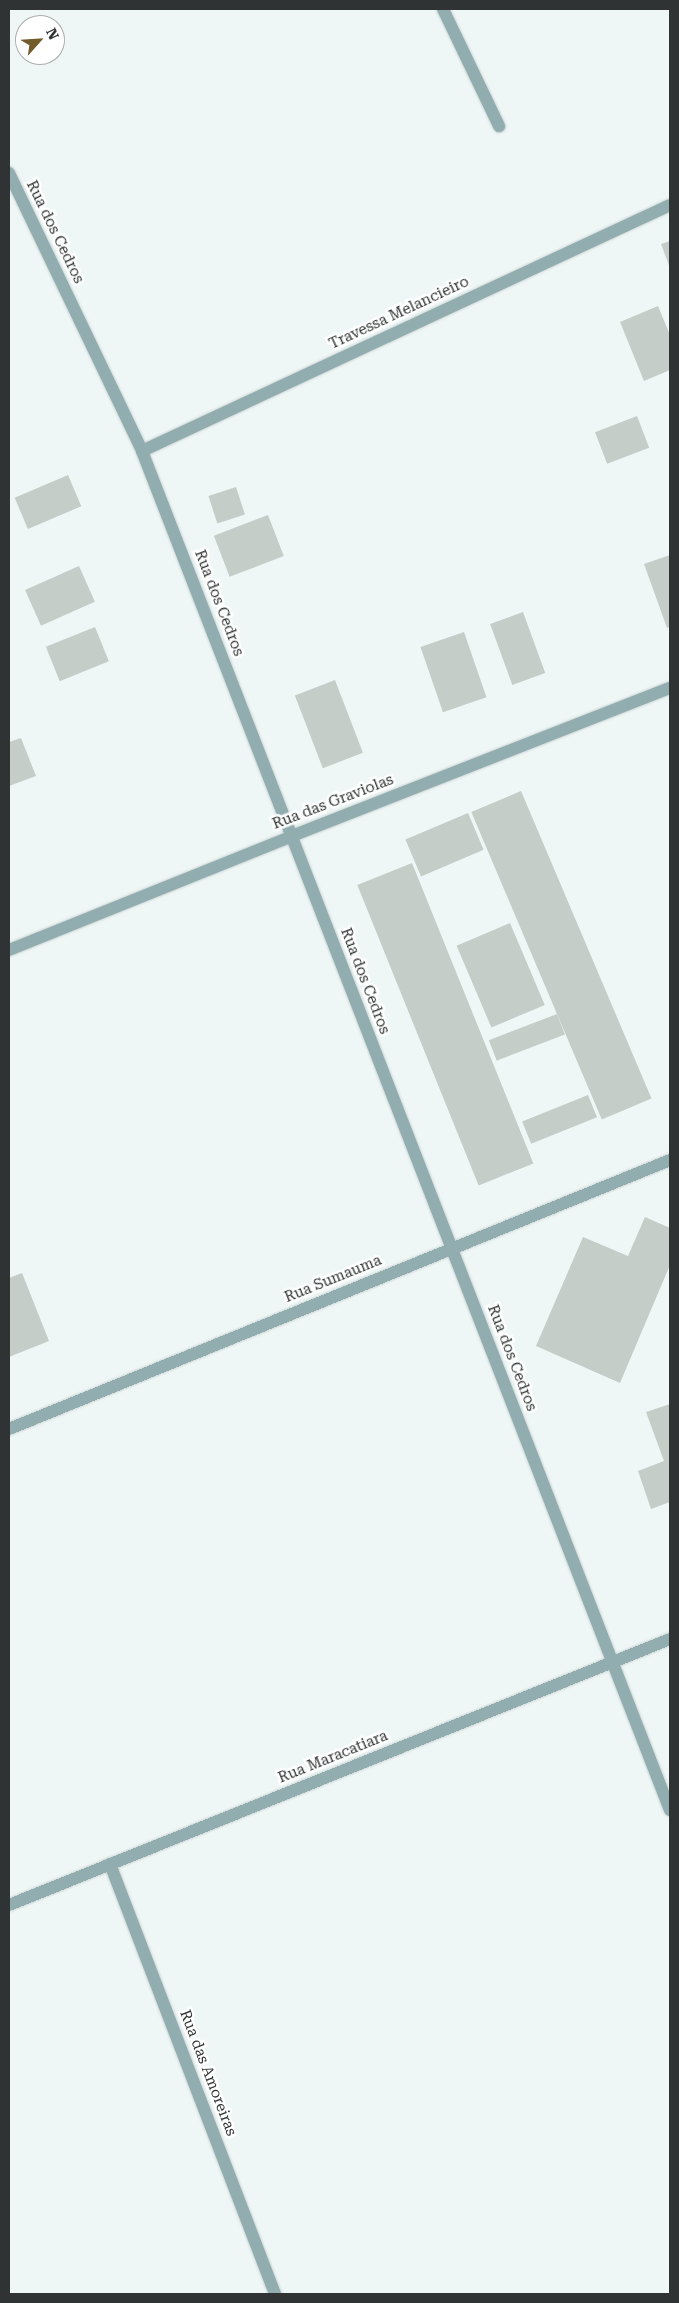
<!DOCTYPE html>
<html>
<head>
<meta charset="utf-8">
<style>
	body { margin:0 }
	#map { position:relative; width:679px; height:2303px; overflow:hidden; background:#eef7f6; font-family:"Roboto Serif",serif }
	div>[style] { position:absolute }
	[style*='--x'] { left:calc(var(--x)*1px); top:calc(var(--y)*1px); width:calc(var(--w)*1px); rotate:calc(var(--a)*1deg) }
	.building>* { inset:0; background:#c5cdc9; transform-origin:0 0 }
	.roads { filter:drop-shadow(0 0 1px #ccd4d3) drop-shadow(0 0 1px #ccd4d3) }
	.minor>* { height:12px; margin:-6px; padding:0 6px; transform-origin:6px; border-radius:6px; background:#91adb0 }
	span { translate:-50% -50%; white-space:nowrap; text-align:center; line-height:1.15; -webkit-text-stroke:5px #fff; paint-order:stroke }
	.street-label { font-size:15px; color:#303333 }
	.frame { position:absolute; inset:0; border:10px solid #303333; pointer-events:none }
	.north { position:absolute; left:15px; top:15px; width:50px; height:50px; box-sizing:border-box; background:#fff; border:1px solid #acadad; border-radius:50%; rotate:64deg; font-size:14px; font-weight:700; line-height:20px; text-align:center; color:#303333 }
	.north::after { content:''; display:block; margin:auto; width:18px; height:22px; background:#725c2b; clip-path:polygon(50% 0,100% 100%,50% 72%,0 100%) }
</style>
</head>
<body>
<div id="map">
	<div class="building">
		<div style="clip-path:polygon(670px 241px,670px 268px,661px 244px)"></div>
		<div style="clip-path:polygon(658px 306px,670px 335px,670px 370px,644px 381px,620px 322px)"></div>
		<div style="left:637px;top:416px;width:34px;height:45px;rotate:69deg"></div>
		<div style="left:68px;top:475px;width:34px;height:58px;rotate:67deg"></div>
		<div style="left:236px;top:487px;width:29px;height:29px;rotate:72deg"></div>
		<div style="left:268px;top:515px;width:44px;height:58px;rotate:69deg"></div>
		<div style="clip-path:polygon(670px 555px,670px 627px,667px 628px,644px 564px)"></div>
		<div style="left:79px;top:566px;width:39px;height:59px;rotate:66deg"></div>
		<div style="left:523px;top:612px;width:65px;height:35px;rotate:70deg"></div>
		<div style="left:95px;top:627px;width:37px;height:53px;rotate:68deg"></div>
		<div style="left:464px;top:632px;width:69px;height:46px;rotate:71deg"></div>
		<div style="left:335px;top:680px;width:78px;height:43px;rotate:69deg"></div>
		<div style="clip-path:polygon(21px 738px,36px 776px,9px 786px,9px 742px)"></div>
		<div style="left:521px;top:791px;width:334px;height:54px;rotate:67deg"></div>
		<div style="left:468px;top:813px;width:40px;height:68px;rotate:67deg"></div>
		<div style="left:412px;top:863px;width:324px;height:59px;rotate:68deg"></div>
		<div style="left:510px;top:923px;width:89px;height:58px;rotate:67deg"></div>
		<div style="left:557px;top:1014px;width:22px;height:73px;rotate:69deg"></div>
		<div style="left:588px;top:1095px;width:24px;height:71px;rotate:68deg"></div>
		<div style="clip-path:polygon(645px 1217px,670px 1228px,670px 1265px,620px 1383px,536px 1346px,583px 1237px,628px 1256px)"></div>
		<div style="clip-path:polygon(22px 1273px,49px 1341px,9px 1357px,9px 1278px)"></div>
		<div style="clip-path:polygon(670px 1404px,670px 1502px,651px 1509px,638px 1471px,664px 1461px,646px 1412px)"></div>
	</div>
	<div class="roads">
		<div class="minor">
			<div style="--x:443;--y:9;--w:130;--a:64.4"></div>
			<div style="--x:9;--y:173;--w:308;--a:64.4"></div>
			<div style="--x:142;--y:451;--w:1458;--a:68.77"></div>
			<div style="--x:142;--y:451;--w:582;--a:-24.98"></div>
			<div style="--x:9;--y:950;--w:305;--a:-21.9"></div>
			<div style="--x:292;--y:836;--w:406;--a:-21.4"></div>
			<div style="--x:9;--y:1429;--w:714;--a:-22.14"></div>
			<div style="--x:110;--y:1864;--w:461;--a:69"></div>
			<div style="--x:9;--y:1905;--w:713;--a:-21.92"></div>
		</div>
	</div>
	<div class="street-label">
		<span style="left:55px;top:232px;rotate:64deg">Rua dos Cedros</span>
		<span style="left:399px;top:313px;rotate:-25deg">Travessa Melancieiro</span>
		<span style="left:219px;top:603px;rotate:69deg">Rua dos Cedros</span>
		<span style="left:333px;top:802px;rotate:-21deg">Rua das Graviolas</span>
		<span style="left:365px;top:981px;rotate:69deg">Rua dos Cedros</span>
		<span style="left:333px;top:1279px;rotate:-22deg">Rua Sumauma</span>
		<span style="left:512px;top:1358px;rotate:69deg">Rua dos Cedros</span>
		<span style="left:333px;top:1757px;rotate:-22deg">Rua Maracatiara</span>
		<span style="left:208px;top:2073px;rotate:69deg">Rua das Amoreiras</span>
	</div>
	<div class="frame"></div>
	<div class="north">N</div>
</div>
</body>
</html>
